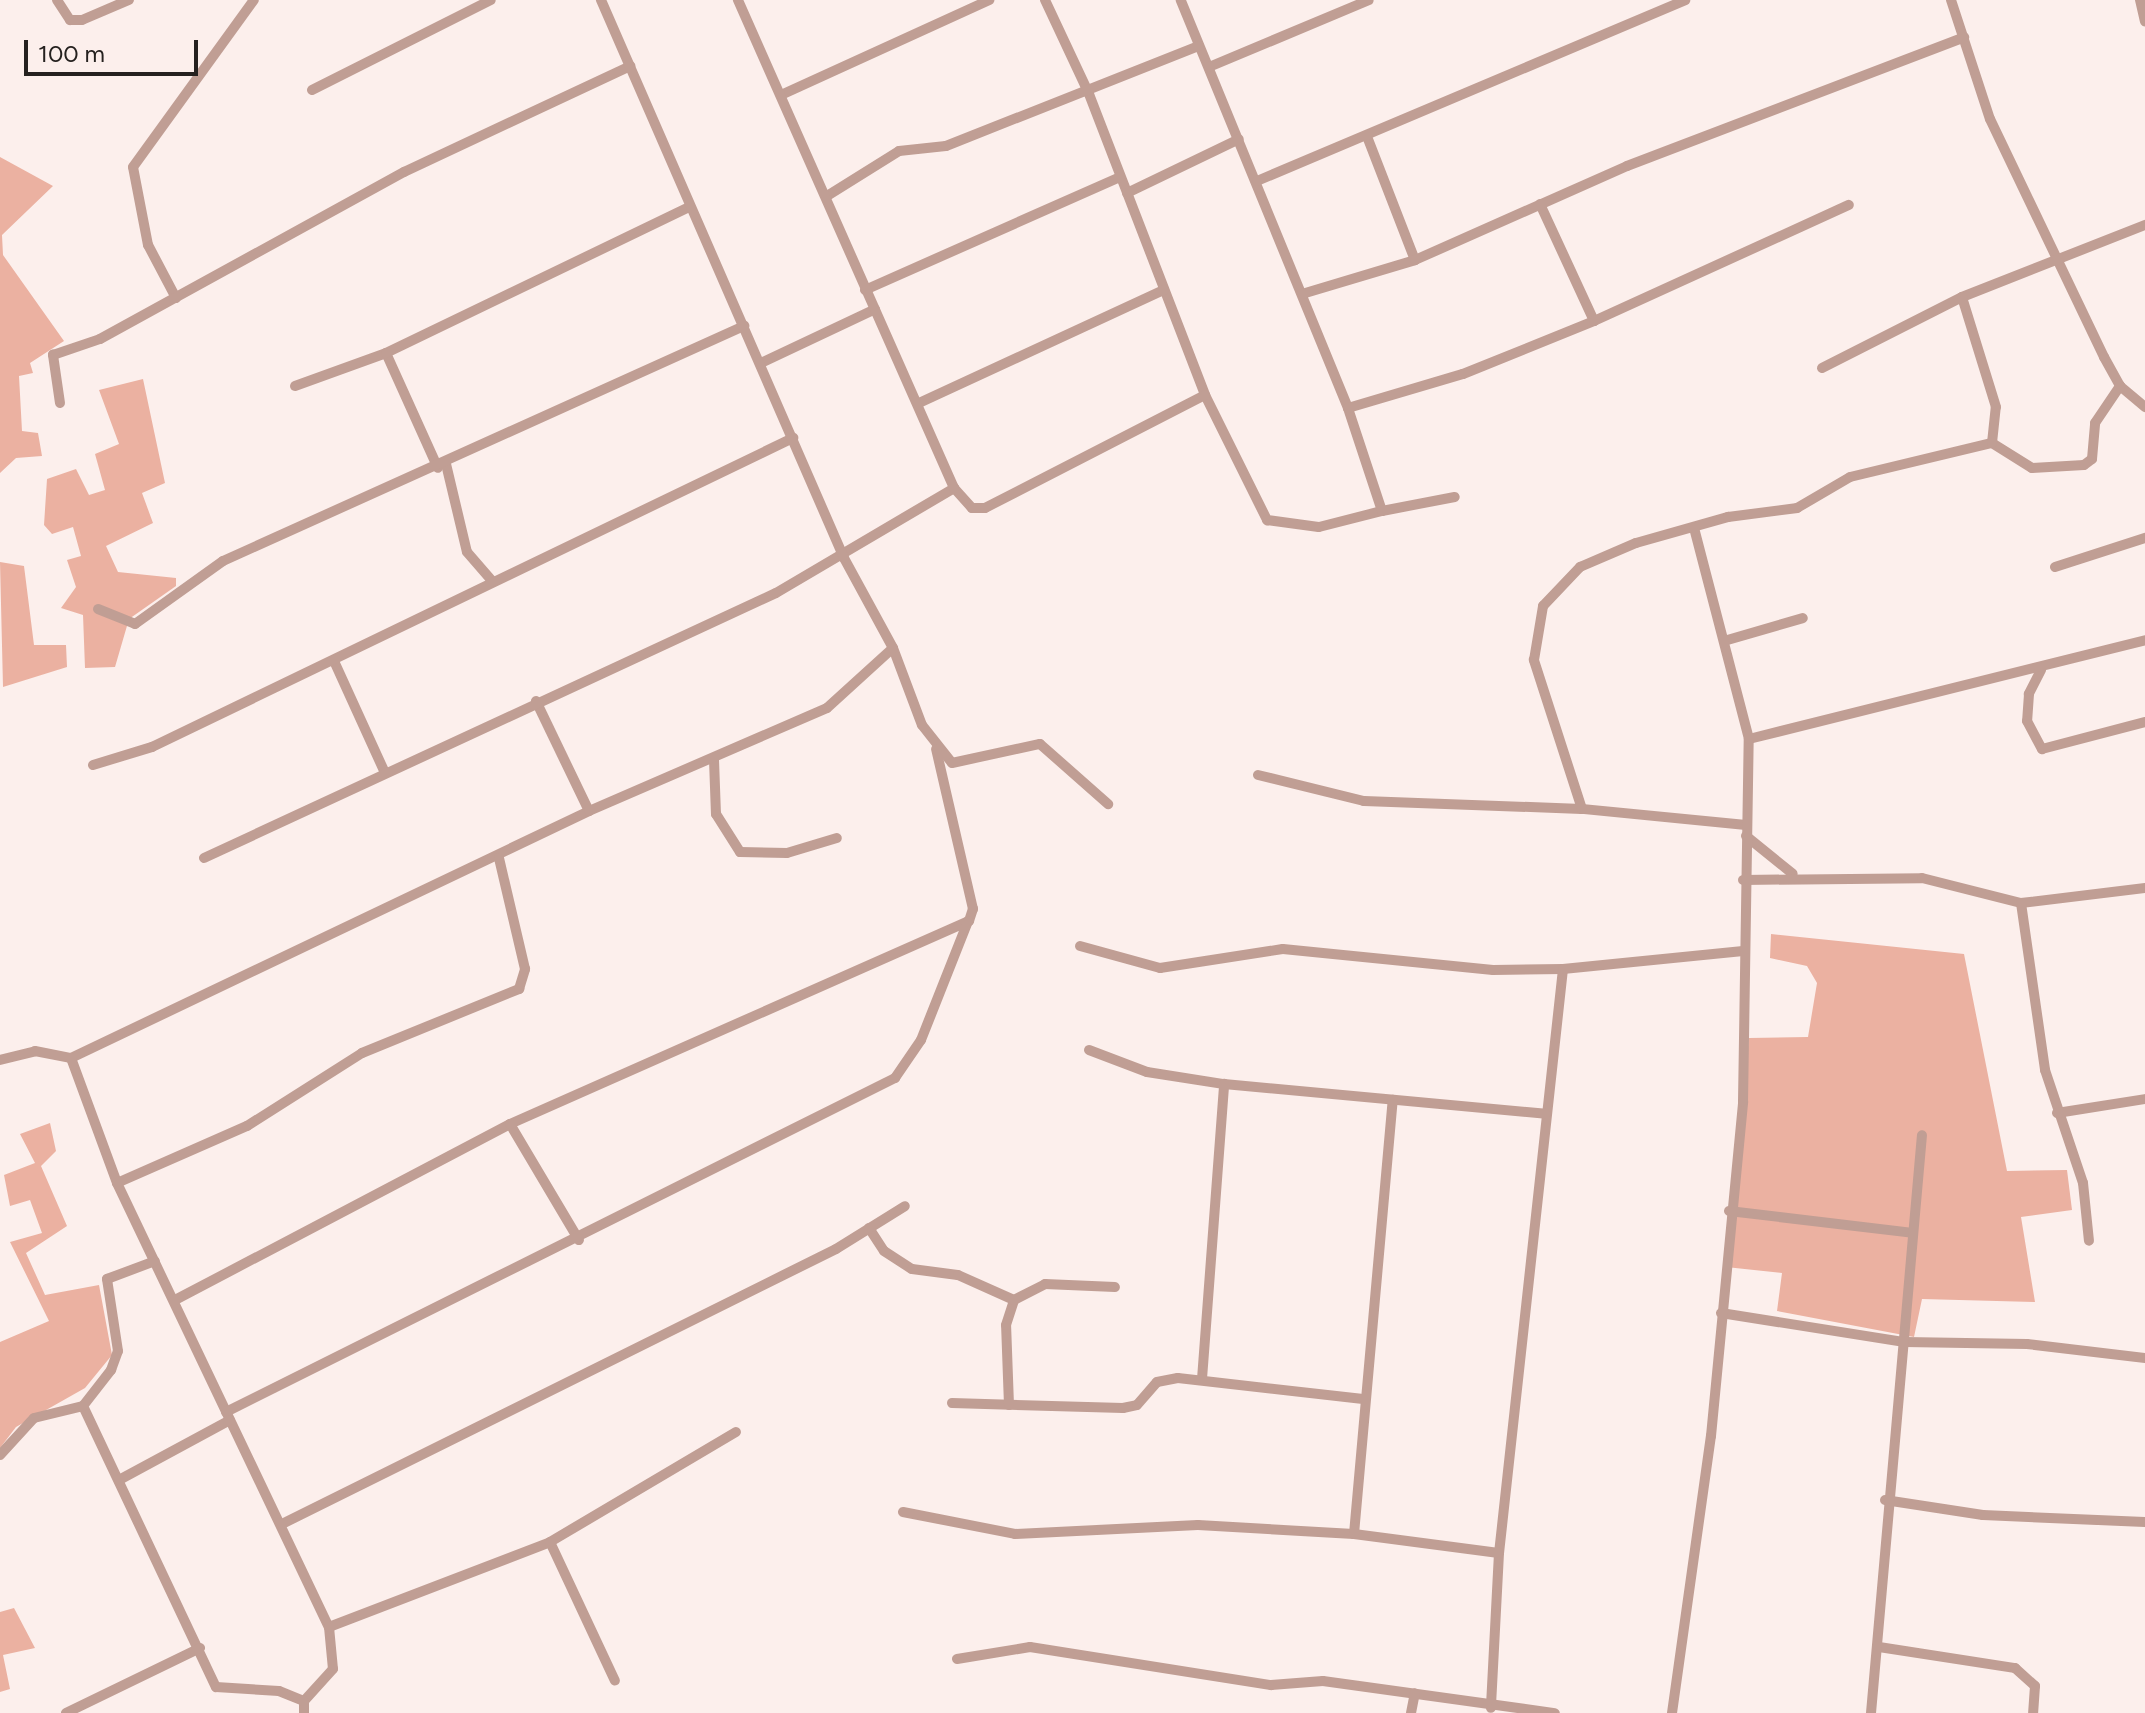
<!DOCTYPE html>
<html>
<head>
<meta charset="utf-8">
<style>
	body { margin:0 }
	#map { position:relative; width:2145px; height:1713px; overflow:hidden; background:#fcefec; font-family:Figtree,sans-serif }
	div>[style] { position:absolute }
	[style*='--x'] { left:calc(var(--x)*1px); top:calc(var(--y)*1px); width:calc(var(--w)*1px); rotate:calc(var(--a)*1deg) }
	.green>* { inset:0; background:#ebb1a1 }
	.street>* { height:10px; margin:-5px; padding:0 5px; transform-origin:5px; border-radius:5px; background:#c09e94 }
	span { translate:-50% -50%; white-space:nowrap; text-align:center; line-height:1.15; -webkit-text-stroke:6px #fcefec; paint-order:stroke }
	.scale { position:absolute; left:24px; top:40px; width:174px; height:36px; box-sizing:border-box; border:4px solid #25211f; border-top:0; padding-left:10px; font-size:24px; line-height:28px; white-space:nowrap; color:#25211f; -webkit-text-stroke:6px #fcefec; paint-order:stroke }
</style>
</head>
<body>
<div id="map">
	<div class="green">
		<div style="clip-path:polygon(0 157px,53px 186px,2px 235px,3px 255px,64px 341px,30px 363px,33px 373px,19px 376px,22px 431px,38px 433px,42px 456px,16px 458px,0 473px)"></div>
		<div style="clip-path:polygon(143px 379px,165px 483px,142px 493px,153px 523px,106px 546px,118px 572px,176px 578px,176px 586px,129px 619px,115px 667px,85px 668px,83px 615px,61px 608px,76px 587px,67px 560px,81px 556px,73px 527px,52px 534px,44px 525px,47px 479px,76px 469px,89px 495px,105px 490px,95px 454px,119px 444px,99px 390px)"></div>
		<div style="clip-path:polygon(0 562px,24px 566px,34px 645px,66px 645px,67px 667px,3px 687px)"></div>
		<div style="clip-path:polygon(1771px 934px,1964px 954px,2007px 1171px,2067px 1170px,2072px 1210px,2021px 1217px,2035px 1302px,1922px 1299px,1914px 1337px,1777px 1311px,1782px 1273px,1726px 1267px,1749px 1038px,1808px 1037px,1817px 983px,1807px 966px,1770px 958px)"></div>
		<div style="clip-path:polygon(50px 1123px,56px 1151px,41px 1166px,67px 1226px,26px 1253px,45px 1295px,99px 1285px,112px 1355px,85px 1388px,16px 1427px,0 1448px,0 1342px,49px 1321px,10px 1242px,42px 1233px,30px 1200px,10px 1206px,4px 1175px,35px 1163px,20px 1134px)"></div>
		<div style="clip-path:polygon(14px 1608px,35px 1648px,3px 1655px,10px 1689px,0 1692px,0 1612px)"></div>
	</div>
	<div class="street">
		<div style="--x:57;--y:0;--w:24;--a:57"></div>
		<div style="--x:70;--y:20;--w:12;--a:0"></div>
		<div style="--x:82;--y:20;--w:51;--a:-23.1"></div>
		<div style="--x:1045;--y:0;--w:104;--a:64.9"></div>
		<div style="--x:1089;--y:94;--w:323;--a:68.9"></div>
		<div style="--x:1205;--y:395;--w:140;--a:63.6"></div>
		<div style="--x:1267;--y:520;--w:52;--a:7.7"></div>
		<div style="--x:1319;--y:527;--w:65;--a:-14.3"></div>
		<div style="--x:1382;--y:511;--w:108;--a:-108.3"></div>
		<div style="--x:1348;--y:408;--w:441;--a:-112.3"></div>
		<div style="--x:1951;--y:0;--w:125;--a:71.9"></div>
		<div style="--x:1990;--y:119;--w:264;--a:64.4"></div>
		<div style="--x:2104;--y:357;--w:33;--a:61"></div>
		<div style="--x:2120;--y:386;--w:33;--a:40"></div>
		<div style="--x:2140;--y:0;--w:22;--a:77"></div>
		<div style="--x:1209;--y:67;--w:173;--a:-22.7"></div>
		<div style="--x:312;--y:90;--w:200;--a:-26.7"></div>
		<div style="--x:781;--y:95;--w:229;--a:-24.5"></div>
		<div style="--x:1368;--y:139;--w:130;--a:68.8"></div>
		<div style="--x:1257;--y:181;--w:465;--a:-22.9"></div>
		<div style="--x:1127;--y:193;--w:124;--a:-25.7"></div>
		<div style="--x:827;--y:196;--w:85;--a:-32"></div>
		<div style="--x:899;--y:151;--w:47;--a:-6.1"></div>
		<div style="--x:946;--y:146;--w:272;--a:-21.6"></div>
		<div style="--x:1540;--y:204;--w:129;--a:65.2"></div>
		<div style="--x:865;--y:290;--w:279;--a:-23.9"></div>
		<div style="--x:1302;--y:294;--w:118;--a:-16.7"></div>
		<div style="--x:1415;--y:260;--w:232;--a:-23.9"></div>
		<div style="--x:1627;--y:166;--w:361;--a:-20.9"></div>
		<div style="--x:176;--y:298;--w:60;--a:-117.8"></div>
		<div style="--x:148;--y:245;--w:79;--a:-100.9"></div>
		<div style="--x:133;--y:167;--w:206;--a:-54.1"></div>
		<div style="--x:386;--y:353;--w:126;--a:65.7"></div>
		<div style="--x:761;--y:363;--w:126;--a:-25.3"></div>
		<div style="--x:1822;--y:368;--w:157;--a:-26.9"></div>
		<div style="--x:1962;--y:297;--w:197;--a:-21.5"></div>
		<div style="--x:295;--y:386;--w:97;--a:-19.9"></div>
		<div style="--x:386;--y:353;--w:337;--a:-25.7"></div>
		<div style="--x:60;--y:403;--w:49;--a:-98.3"></div>
		<div style="--x:53;--y:355;--w:50;--a:-18.8"></div>
		<div style="--x:100;--y:339;--w:347;--a:-28.8"></div>
		<div style="--x:404;--y:172;--w:250;--a:-25.1"></div>
		<div style="--x:919;--y:403;--w:270;--a:-24.8"></div>
		<div style="--x:1348;--y:408;--w:120;--a:-16.5"></div>
		<div style="--x:1463;--y:374;--w:141;--a:-22"></div>
		<div style="--x:1594;--y:321;--w:280;--a:-24.5"></div>
		<div style="--x:1992;--y:443;--w:47;--a:32"></div>
		<div style="--x:2032;--y:468;--w:52;--a:-3.3"></div>
		<div style="--x:2084;--y:465;--w:10;--a:-37"></div>
		<div style="--x:2092;--y:459;--w:36;--a:-85"></div>
		<div style="--x:2095;--y:423;--w:45;--a:-56"></div>
		<div style="--x:446;--y:464;--w:90;--a:76.6"></div>
		<div style="--x:467;--y:552;--w:38;--a:49"></div>
		<div style="--x:954;--y:488;--w:27;--a:48"></div>
		<div style="--x:972;--y:508;--w:13;--a:0"></div>
		<div style="--x:985;--y:508;--w:247;--a:-27.2"></div>
		<div style="--x:1382;--y:511;--w:74;--a:-10.9"></div>
		<div style="--x:2055;--y:567;--w:95;--a:-17.9"></div>
		<div style="--x:98;--y:609;--w:40;--a:22"></div>
		<div style="--x:135;--y:624;--w:108;--a:-35.6"></div>
		<div style="--x:223;--y:561;--w:572;--a:-24.28"></div>
		<div style="--x:1724;--y:641;--w:82;--a:-16.2"></div>
		<div style="--x:893;--y:648;--w:82;--a:69.4"></div>
		<div style="--x:922;--y:725;--w:48;--a:51.7"></div>
		<div style="--x:952;--y:763;--w:90;--a:-12.2"></div>
		<div style="--x:1040;--y:744;--w:91;--a:41.4"></div>
		<div style="--x:334;--y:661;--w:123;--a:65.5"></div>
		<div style="--x:2041;--y:670;--w:27;--a:117"></div>
		<div style="--x:2029;--y:694;--w:27;--a:94"></div>
		<div style="--x:2027;--y:721;--w:32;--a:62"></div>
		<div style="--x:2042;--y:749;--w:106;--a:-14.7"></div>
		<div style="--x:536;--y:701;--w:122;--a:64.3"></div>
		<div style="--x:1749;--y:739;--w:408;--a:-14"></div>
		<div style="--x:714;--y:760;--w:54;--a:87.9"></div>
		<div style="--x:716;--y:814;--w:45;--a:57.7"></div>
		<div style="--x:740;--y:852;--w:47;--a:1.2"></div>
		<div style="--x:787;--y:853;--w:52;--a:-16.7"></div>
		<div style="--x:93;--y:765;--w:62;--a:-17"></div>
		<div style="--x:152;--y:747;--w:712;--a:-25.74"></div>
		<div style="--x:1258;--y:775;--w:109;--a:13.8"></div>
		<div style="--x:1364;--y:801;--w:218;--a:2.1"></div>
		<div style="--x:1746;--y:825;--w:165;--a:-174.4"></div>
		<div style="--x:1582;--y:809;--w:157;--a:-107.9"></div>
		<div style="--x:1534;--y:660;--w:55;--a:-80.5"></div>
		<div style="--x:1543;--y:606;--w:54;--a:-46.5"></div>
		<div style="--x:1580;--y:567;--w:61;--a:-23.2"></div>
		<div style="--x:1636;--y:543;--w:96;--a:-15.8"></div>
		<div style="--x:1728;--y:517;--w:70;--a:-7.4"></div>
		<div style="--x:1797;--y:508;--w:61;--a:-30.3"></div>
		<div style="--x:1850;--y:477;--w:146;--a:-13.5"></div>
		<div style="--x:1992;--y:443;--w:36;--a:-84"></div>
		<div style="--x:1996;--y:407;--w:115;--a:-107.2"></div>
		<div style="--x:1746;--y:836;--w:60;--a:39"></div>
		<div style="--x:204;--y:858;--w:630;--a:-24.86"></div>
		<div style="--x:776;--y:593;--w:207;--a:-30.5"></div>
		<div style="--x:954;--y:488;--w:534;--a:-113.88"></div>
		<div style="--x:1743;--y:880;--w:179;--a:-0.6"></div>
		<div style="--x:1922;--y:878;--w:102;--a:14.2"></div>
		<div style="--x:2021;--y:903;--w:125;--a:-6.9"></div>
		<div style="--x:2021;--y:903;--w:169;--a:81.8"></div>
		<div style="--x:2045;--y:1070;--w:119;--a:71.4"></div>
		<div style="--x:2083;--y:1183;--w:58;--a:84.1"></div>
		<div style="--x:1080;--y:946;--w:83;--a:15.4"></div>
		<div style="--x:1160;--y:968;--w:124;--a:-8.8"></div>
		<div style="--x:1283;--y:949;--w:211;--a:5.7"></div>
		<div style="--x:1493;--y:970;--w:70;--a:-0.8"></div>
		<div style="--x:1563;--y:969;--w:587;--a:96.25"></div>
		<div style="--x:1499;--y:1553;--w:155;--a:93"></div>
		<div style="--x:1563;--y:969;--w:181;--a:-5.7"></div>
		<div style="--x:1089;--y:1050;--w:62;--a:20.8"></div>
		<div style="--x:1147;--y:1072;--w:78;--a:8.9"></div>
		<div style="--x:1224;--y:1084;--w:323;--a:5.3"></div>
		<div style="--x:71;--y:1058;--w:574;--a:-25.49"></div>
		<div style="--x:589;--y:811;--w:259;--a:-23.4"></div>
		<div style="--x:827;--y:708;--w:89;--a:-42.3"></div>
		<div style="--x:893;--y:648;--w:102;--a:-118.6"></div>
		<div style="--x:844;--y:558;--w:609;--a:-113.53"></div>
		<div style="--x:0;--y:1060;--w:36;--a:-14"></div>
		<div style="--x:35;--y:1051;--w:37;--a:11"></div>
		<div style="--x:71;--y:1058;--w:133;--a:69.8"></div>
		<div style="--x:117;--y:1183;--w:492;--a:64.5"></div>
		<div style="--x:329;--y:1627;--w:42;--a:84.6"></div>
		<div style="--x:333;--y:1669;--w:43;--a:132.2"></div>
		<div style="--x:304;--y:1701;--w:12;--a:90"></div>
		<div style="--x:2057;--y:1113;--w:89;--a:-9"></div>
		<div style="--x:510;--y:1124;--w:135;--a:59.3"></div>
		<div style="--x:117;--y:1183;--w:142;--a:-23.7"></div>
		<div style="--x:247;--y:1126;--w:136;--a:-32.4"></div>
		<div style="--x:362;--y:1053;--w:170;--a:-22.2"></div>
		<div style="--x:519;--y:989;--w:21;--a:-73"></div>
		<div style="--x:525;--y:969;--w:114;--a:-103.2"></div>
		<div style="--x:1729;--y:1211;--w:185;--a:6.8"></div>
		<div style="--x:869;--y:1228;--w:27;--a:57"></div>
		<div style="--x:884;--y:1251;--w:33;--a:33"></div>
		<div style="--x:912;--y:1269;--w:46;--a:7.4"></div>
		<div style="--x:958;--y:1275;--w:61;--a:24.1"></div>
		<div style="--x:175;--y:1300;--w:378;--a:-27.7"></div>
		<div style="--x:510;--y:1124;--w:502;--a:-23.86"></div>
		<div style="--x:969;--y:921;--w:13;--a:-72"></div>
		<div style="--x:973;--y:909;--w:164;--a:-103"></div>
		<div style="--x:1721;--y:1313;--w:186;--a:9"></div>
		<div style="--x:1905;--y:1342;--w:122;--a:0.9"></div>
		<div style="--x:2027;--y:1344;--w:119;--a:6.8"></div>
		<div style="--x:1202;--y:1379;--w:296;--a:-85.7"></div>
		<div style="--x:952;--y:1403;--w:171;--a:1.7"></div>
		<div style="--x:1123;--y:1408;--w:14;--a:-12"></div>
		<div style="--x:1137;--y:1405;--w:30;--a:-49"></div>
		<div style="--x:1157;--y:1382;--w:21;--a:-11"></div>
		<div style="--x:1178;--y:1378;--w:184;--a:6.5"></div>
		<div style="--x:1009;--y:1405;--w:80;--a:-92.1"></div>
		<div style="--x:1006;--y:1325;--w:26;--a:-72"></div>
		<div style="--x:1014;--y:1300;--w:35;--a:-27"></div>
		<div style="--x:1045;--y:1284;--w:70;--a:2.5"></div>
		<div style="--x:83;--y:1406;--w:311;--a:64.7"></div>
		<div style="--x:216;--y:1687;--w:63;--a:3.6"></div>
		<div style="--x:279;--y:1691;--w:27;--a:22"></div>
		<div style="--x:226;--y:1412;--w:748;--a:-26.53"></div>
		<div style="--x:895;--y:1078;--w:46;--a:-55.6"></div>
		<div style="--x:921;--y:1040;--w:128;--a:-68.4"></div>
		<div style="--x:0;--y:1455;--w:50;--a:-47.4"></div>
		<div style="--x:34;--y:1418;--w:50;--a:-13.8"></div>
		<div style="--x:83;--y:1406;--w:46;--a:-52.1"></div>
		<div style="--x:111;--y:1370;--w:20;--a:-70"></div>
		<div style="--x:118;--y:1351;--w:73;--a:-98.7"></div>
		<div style="--x:107;--y:1279;--w:51;--a:-20.6"></div>
		<div style="--x:119;--y:1480;--w:126;--a:-28.4"></div>
		<div style="--x:1885;--y:1500;--w:99;--a:8.7"></div>
		<div style="--x:1983;--y:1515;--w:162;--a:2.5"></div>
		<div style="--x:903;--y:1512;--w:114;--a:11.1"></div>
		<div style="--x:1015;--y:1534;--w:183;--a:-2.8"></div>
		<div style="--x:1198;--y:1525;--w:156;--a:3.3"></div>
		<div style="--x:1354;--y:1534;--w:146;--a:7.5"></div>
		<div style="--x:282;--y:1524;--w:618;--a:-26.4"></div>
		<div style="--x:836;--y:1249;--w:81;--a:-31.9"></div>
		<div style="--x:1354;--y:1534;--w:436;--a:-84.9"></div>
		<div style="--x:550;--y:1542;--w:153;--a:64.9"></div>
		<div style="--x:329;--y:1627;--w:237;--a:-21"></div>
		<div style="--x:550;--y:1542;--w:216;--a:-30.6"></div>
		<div style="--x:1879;--y:1647;--w:138;--a:8.8"></div>
		<div style="--x:2015;--y:1668;--w:27;--a:42"></div>
		<div style="--x:2035;--y:1686;--w:27;--a:94"></div>
		<div style="--x:957;--y:1659;--w:74;--a:-9.3"></div>
		<div style="--x:1030;--y:1647;--w:244;--a:9"></div>
		<div style="--x:1271;--y:1685;--w:52;--a:-4.4"></div>
		<div style="--x:1323;--y:1681;--w:234;--a:7.9"></div>
		<div style="--x:66;--y:1713;--w:149;--a:-25.9"></div>
		<div style="--x:1411;--y:1713;--w:20;--a:-79"></div>
		<div style="--x:1672;--y:1713;--w:280;--a:-82"></div>
		<div style="--x:1711;--y:1436;--w:336;--a:-84.5"></div>
		<div style="--x:1743;--y:1102;--w:363;--a:-89.1"></div>
		<div style="--x:1749;--y:739;--w:218;--a:-104.6"></div>
		<div style="--x:1871;--y:1713;--w:580;--a:-84.96"></div>
	</div>
	<div class="scale">100 m</div>
</div>
</body>
</html>
